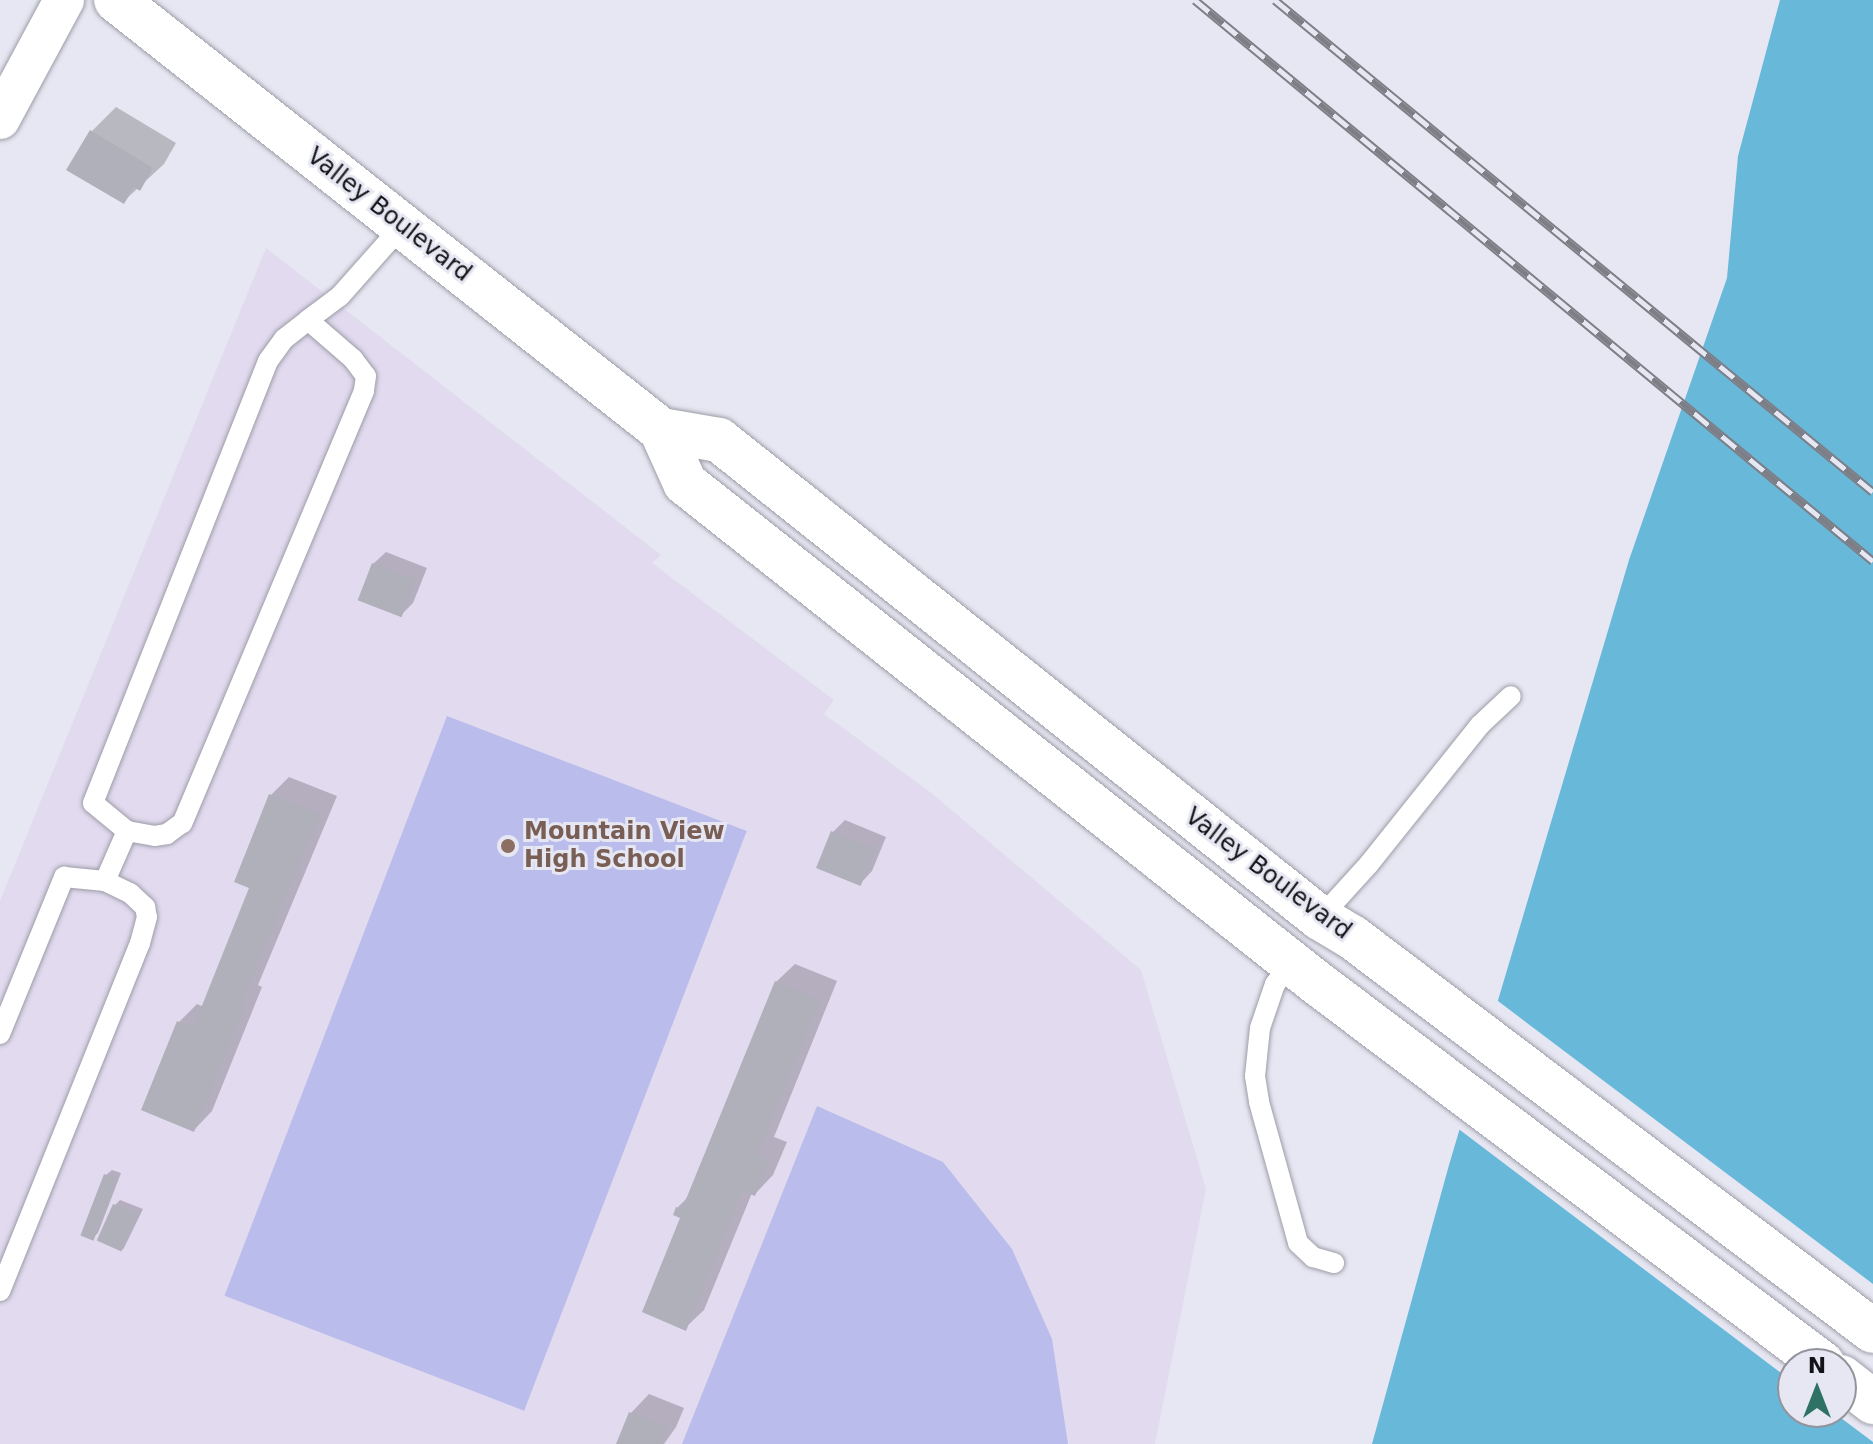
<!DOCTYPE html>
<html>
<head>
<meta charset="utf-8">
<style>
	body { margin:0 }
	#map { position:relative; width:1873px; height:1444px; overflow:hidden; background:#e6e7f2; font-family:"DejaVu Sans",sans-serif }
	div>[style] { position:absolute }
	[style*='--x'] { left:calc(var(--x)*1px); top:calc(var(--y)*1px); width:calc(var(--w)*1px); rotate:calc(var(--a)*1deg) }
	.education>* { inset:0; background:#e2daef }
	.green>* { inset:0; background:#babdeb; transform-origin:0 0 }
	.water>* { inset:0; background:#68b8d9 }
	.pier>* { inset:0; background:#e6e7f2 }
	.shadow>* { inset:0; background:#0003 }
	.building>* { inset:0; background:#afb0ba; transform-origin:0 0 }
	.roads { filter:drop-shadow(0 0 2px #9c9da7) drop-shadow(0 0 2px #9c9da7) }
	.service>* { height:20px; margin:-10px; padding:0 10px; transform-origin:10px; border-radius:10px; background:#fff }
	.minor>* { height:40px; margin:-20px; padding:0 20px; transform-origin:20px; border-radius:20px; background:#fff }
	.primary>* { height:44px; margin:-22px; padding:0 22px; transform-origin:22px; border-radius:22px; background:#fff }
	.rail>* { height:9px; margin-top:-4.5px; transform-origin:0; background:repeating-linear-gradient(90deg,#e6e7f2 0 18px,#7e7e86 0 36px); box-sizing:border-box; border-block:2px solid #7e7e86 }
	.dots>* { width:22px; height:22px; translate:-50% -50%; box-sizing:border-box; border:4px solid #e6e7f2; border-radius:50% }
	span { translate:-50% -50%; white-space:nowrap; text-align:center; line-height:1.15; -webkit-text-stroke:6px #e6e7f2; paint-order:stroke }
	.street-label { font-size:24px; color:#141418 }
	.education-label { font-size:24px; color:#785e54; font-weight:700 }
	.left { translate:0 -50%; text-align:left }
	.north { position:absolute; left:1777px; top:1348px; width:80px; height:80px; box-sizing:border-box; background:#e6e7f2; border:2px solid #92939b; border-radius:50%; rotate:0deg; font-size:22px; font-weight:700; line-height:32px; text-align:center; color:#141418 }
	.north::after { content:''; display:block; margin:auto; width:28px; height:36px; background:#2d7265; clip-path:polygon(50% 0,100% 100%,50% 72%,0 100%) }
</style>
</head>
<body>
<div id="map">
	<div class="education">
		<div style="clip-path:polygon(266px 248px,661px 555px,652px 563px,834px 700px,824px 714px,930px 792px,1141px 970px,1206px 1189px,1155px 1444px,0 1444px,0 901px)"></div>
	</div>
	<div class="green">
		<div style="left:447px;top:716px;width:321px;height:621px;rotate:21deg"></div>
		<div style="clip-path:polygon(817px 1106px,943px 1162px,1012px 1249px,1052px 1339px,1068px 1444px,682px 1444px)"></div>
	</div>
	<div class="water">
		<div style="clip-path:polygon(evenodd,1780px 0,1873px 0,1873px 1444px,1372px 1444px,1449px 1165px,1629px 560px,1727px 278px,1738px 156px,1780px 0,1793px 1364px,1841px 1364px,1841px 1412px,1793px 1412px,1793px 1364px)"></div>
	</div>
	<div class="pier">
		<div style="clip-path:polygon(1494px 998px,1873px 1284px,1873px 1442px,1833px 1412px,1841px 1412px,1841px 1364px,1793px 1364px,1793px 1382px,1456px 1127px)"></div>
	</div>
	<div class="shadow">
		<div style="clip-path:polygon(116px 107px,176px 143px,164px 164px,123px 202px,92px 131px)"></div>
		<div style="clip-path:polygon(386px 552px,427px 568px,413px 603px,401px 615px,373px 564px)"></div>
		<div style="clip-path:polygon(289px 777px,337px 796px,258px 985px,262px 987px,212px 1111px,194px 1130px,179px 1022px,197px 1004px,204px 1007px,251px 887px,271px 795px)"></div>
		<div style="clip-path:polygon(845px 820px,886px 837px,872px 871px,860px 884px,833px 832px)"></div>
		<div style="clip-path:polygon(795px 964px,837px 981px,774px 1137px,787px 1142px,773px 1175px,755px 1194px,752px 1193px,704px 1310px,685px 1328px,682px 1217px,677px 1208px,690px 1195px,776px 982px)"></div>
		<div style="clip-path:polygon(112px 1170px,121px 1173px,98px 1233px,92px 1238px,106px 1175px)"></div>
		<div style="clip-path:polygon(120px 1200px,143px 1209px,123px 1250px,115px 1205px)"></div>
		<div style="clip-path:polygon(649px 1394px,684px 1408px,676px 1427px,664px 1444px,618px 1444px,631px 1413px)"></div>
	</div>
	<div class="building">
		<div style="clip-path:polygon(90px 130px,153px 168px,140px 191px,134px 187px,124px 204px,66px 170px)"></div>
		<div style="left:372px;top:563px;width:47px;height:40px;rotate:21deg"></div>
		<div style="clip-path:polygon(269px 794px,320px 814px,241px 1003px,245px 1005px,194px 1132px,141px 1110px,177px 1021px,193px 1028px,249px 888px,234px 882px)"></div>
		<div style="left:831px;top:831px;width:48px;height:40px;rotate:22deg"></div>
		<div style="clip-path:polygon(775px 981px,820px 1000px,757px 1155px,769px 1161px,755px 1196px,742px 1191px,686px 1331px,642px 1312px,680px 1218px,673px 1215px,676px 1207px,682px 1209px)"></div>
		<div style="left:104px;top:1174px;width:14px;height:66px;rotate:21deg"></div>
		<div style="left:113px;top:1204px;width:27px;height:40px;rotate:24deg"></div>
		<div style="clip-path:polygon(629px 1412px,667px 1427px,660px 1444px,616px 1444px)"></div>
	</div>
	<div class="roads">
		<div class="service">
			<div style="--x:308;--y:320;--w:60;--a:40.9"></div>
			<div style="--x:353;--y:359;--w:21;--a:53"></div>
			<div style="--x:366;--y:376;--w:15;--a:98"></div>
			<div style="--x:364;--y:391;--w:469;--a:112.8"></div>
			<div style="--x:182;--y:823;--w:19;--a:144"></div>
			<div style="--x:167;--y:834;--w:12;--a:171"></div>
			<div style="--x:155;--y:836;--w:28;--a:-170"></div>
			<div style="--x:127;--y:831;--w:44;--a:-140.5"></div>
			<div style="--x:93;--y:803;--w:475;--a:-68.4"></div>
			<div style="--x:268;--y:361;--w:27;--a:-54"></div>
			<div style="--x:284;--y:339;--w:31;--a:-38"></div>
			<div style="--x:308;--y:320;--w:40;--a:-37"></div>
			<div style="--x:340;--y:296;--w:95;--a:-48.4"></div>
			<div style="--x:105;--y:881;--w:55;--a:-66.3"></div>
			<div style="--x:1320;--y:918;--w:73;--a:-47.8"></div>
			<div style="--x:1369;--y:864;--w:178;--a:-51.4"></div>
			<div style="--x:1480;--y:725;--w:42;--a:-43.1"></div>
			<div style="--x:1292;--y:961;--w:29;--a:126"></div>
			<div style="--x:1275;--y:984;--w:46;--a:108.8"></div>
			<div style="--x:1260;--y:1028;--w:48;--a:95.9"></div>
			<div style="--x:1255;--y:1076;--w:26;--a:81"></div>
			<div style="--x:1259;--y:1102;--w:146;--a:74.5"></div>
			<div style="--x:1298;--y:1243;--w:21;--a:43"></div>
			<div style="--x:1313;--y:1257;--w:22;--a:16"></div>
			<div style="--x:0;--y:1034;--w:170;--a:-67.8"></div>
			<div style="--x:64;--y:877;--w:41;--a:5.6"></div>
			<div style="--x:105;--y:881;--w:28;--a:26"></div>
			<div style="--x:130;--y:893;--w:21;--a:43"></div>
			<div style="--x:145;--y:907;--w:10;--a:79"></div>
			<div style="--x:147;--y:917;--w:27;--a:105"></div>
			<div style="--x:140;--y:943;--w:375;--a:111.9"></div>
		</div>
		<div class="minor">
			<div style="--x:0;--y:119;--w:135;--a:-61.7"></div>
		</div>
		<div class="primary">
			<div style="--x:116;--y:0;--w:694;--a:38.27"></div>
			<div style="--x:661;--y:430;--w:58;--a:65.6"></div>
			<div style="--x:685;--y:483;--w:806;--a:38.35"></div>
			<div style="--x:1317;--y:983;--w:633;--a:36.98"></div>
			<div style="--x:661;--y:430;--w:59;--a:9.8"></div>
			<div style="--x:719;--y:440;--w:768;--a:38.5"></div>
			<div style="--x:1320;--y:918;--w:37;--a:31"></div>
			<div style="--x:1352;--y:937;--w:653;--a:37.1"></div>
			<div style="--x:1841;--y:1377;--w:41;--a:38"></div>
		</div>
	</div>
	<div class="rail">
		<div style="--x:1195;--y:0;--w:880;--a:39.61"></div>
		<div style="--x:1275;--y:0;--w:774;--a:39.45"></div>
	</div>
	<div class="dots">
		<div style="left:508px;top:846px;background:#8d6e63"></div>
	</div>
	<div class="street-label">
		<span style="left:389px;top:215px;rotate:38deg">Valley Boulevard</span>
		<span style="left:1268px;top:874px;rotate:37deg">Valley Boulevard</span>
	</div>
	<div class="education-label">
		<span class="left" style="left:524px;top:846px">Mountain View<br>High School</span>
	</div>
	<div class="north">N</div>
</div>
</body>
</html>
